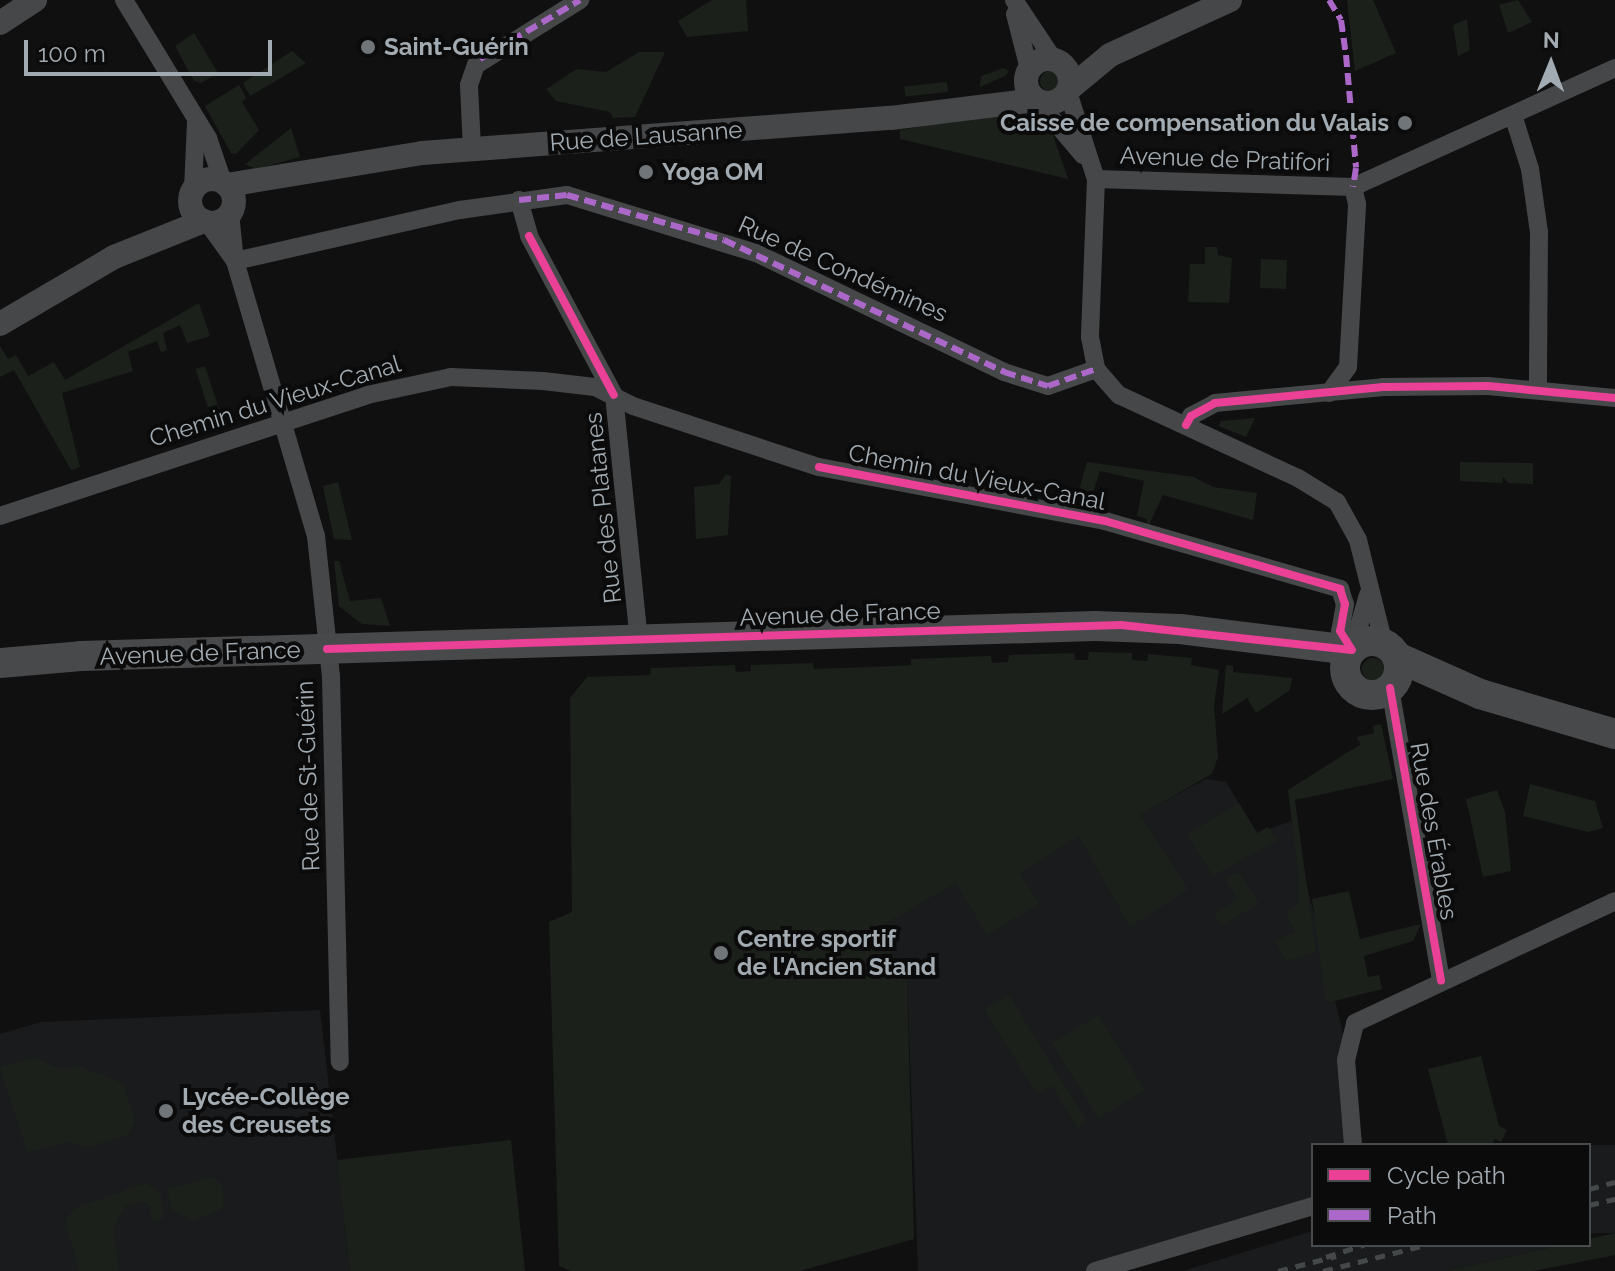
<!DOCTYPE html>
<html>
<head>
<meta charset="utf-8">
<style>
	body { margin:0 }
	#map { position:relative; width:1615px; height:1271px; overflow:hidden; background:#101011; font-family:Raleway,sans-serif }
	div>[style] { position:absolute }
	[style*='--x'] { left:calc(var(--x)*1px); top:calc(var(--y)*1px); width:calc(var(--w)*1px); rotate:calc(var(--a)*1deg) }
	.built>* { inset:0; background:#1a1b1c; transform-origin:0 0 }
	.green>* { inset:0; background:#1b201b; transform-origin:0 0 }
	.round { border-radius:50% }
	.minor>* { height:18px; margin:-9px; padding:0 9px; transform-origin:9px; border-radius:9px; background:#454749 }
	.tertiary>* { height:24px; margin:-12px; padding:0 12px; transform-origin:12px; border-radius:12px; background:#454749 }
	.tertiary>.ring { margin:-12px; padding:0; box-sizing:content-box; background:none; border:24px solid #454749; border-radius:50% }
	.primary>* { height:30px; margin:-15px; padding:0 15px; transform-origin:15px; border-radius:15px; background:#48494b }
	.primary>.ring { margin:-15px; padding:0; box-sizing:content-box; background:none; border:30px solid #48494b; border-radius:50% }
	.rail>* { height:5px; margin-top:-2.5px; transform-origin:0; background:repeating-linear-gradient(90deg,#454849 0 10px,transparent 0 18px) }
	.quiet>* { height:6px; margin-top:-3px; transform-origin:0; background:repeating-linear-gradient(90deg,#ac68c9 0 12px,transparent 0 18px) }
	.cycleway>* { height:8px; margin:-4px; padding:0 4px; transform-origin:4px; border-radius:4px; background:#ea4096 }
	.dots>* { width:22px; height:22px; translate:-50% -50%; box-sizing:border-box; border:4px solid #0b0b0c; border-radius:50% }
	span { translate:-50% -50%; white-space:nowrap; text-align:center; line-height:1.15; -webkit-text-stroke:8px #0b0b0c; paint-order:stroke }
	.poi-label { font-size:24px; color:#a2abb1; font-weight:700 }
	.left { translate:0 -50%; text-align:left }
	.right { translate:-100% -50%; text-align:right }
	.street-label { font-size:24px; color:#a2abb1 }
	.legend { position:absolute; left:1311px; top:1143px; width:280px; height:104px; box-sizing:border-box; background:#0b0b0c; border:2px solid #474b4e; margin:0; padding:10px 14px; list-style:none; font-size:24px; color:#a2abb1 }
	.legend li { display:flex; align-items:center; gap:16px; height:40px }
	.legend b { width:40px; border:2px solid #474b4e }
	.north { position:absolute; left:1511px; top:24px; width:80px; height:80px; -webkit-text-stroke:6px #0b0b0c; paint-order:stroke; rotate:1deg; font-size:22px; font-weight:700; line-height:32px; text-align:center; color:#a2abb1 }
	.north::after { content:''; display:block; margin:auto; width:28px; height:36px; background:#a2abb1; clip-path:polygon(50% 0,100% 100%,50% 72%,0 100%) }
	.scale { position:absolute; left:24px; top:40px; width:248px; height:36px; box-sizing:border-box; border:4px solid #a2abb1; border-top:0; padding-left:10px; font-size:24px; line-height:28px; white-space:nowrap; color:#a2abb1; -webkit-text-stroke:6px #0b0b0c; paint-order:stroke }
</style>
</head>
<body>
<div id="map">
	<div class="built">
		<div style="clip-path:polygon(1206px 779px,1226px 782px,1257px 833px,1291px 821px,1347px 1049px,1353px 1145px,1313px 1145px,1313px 1206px,1096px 1271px,918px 1271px,907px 979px,879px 928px,1003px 855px,1133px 818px)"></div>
		<div style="clip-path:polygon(320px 1010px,350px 1271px,0 1271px,0 1034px,41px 1022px)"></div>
		<div style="left:1615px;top:1145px;width:88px;height:27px;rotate:90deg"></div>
		<div style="clip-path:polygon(1313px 1231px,1313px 1245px,1561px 1245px,1446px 1271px,1183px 1271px)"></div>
	</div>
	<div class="green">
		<div style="clip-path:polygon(712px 0,746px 0,748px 31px,687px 37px,678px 21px)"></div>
		<div style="clip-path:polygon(1347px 0,1373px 0,1396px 53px,1355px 71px)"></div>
		<div style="clip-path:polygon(1518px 0,1532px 22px,1508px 33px,1499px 5px)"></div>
		<div style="clip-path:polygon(1467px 19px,1470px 50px,1458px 56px,1453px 25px)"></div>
		<div style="clip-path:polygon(194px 33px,218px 73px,201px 83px,194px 81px,175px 46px)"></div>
		<div style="clip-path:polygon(292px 51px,306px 63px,250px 96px,243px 83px)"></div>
		<div style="clip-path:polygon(639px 52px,665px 52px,635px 117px,613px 118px,610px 112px,556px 101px,546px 89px,577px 69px,606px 72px)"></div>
		<div style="clip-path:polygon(1003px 68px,1009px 71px,1005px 76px,980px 87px,981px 76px)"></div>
		<div class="round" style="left:1040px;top:71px;width:20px;height:20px"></div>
		<div style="left:947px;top:82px;width:10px;height:43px;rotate:84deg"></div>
		<div style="clip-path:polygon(239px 85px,246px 98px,242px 102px,259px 130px,236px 154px,231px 153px,205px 106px)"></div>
		<div style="clip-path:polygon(1019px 110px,1049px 123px,1068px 179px,900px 139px,900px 130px)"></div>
		<div style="clip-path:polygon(291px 128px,300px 157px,256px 169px,245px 164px)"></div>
		<div style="clip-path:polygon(1205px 247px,1217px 247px,1218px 255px,1232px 258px,1229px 303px,1188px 302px,1190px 264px,1205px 264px)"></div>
		<div style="left:1261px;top:259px;width:26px;height:29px;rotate:2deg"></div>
		<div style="clip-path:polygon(199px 303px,210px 336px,187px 343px,180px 325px,163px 333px,167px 350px,161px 352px,157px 341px,128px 352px,133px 371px,62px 393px,80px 467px,71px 470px,14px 370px,0 377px,0 346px,8px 359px,16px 355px,28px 376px,54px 362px,65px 380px)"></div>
		<div style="left:205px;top:366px;width:64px;height:10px;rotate:72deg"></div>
		<div style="clip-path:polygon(1255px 418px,1246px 437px,1219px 426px,1221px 421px)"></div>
		<div style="clip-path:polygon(1087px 462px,1194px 477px,1213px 487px,1257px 493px,1253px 520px,1163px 495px,1147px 529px,1147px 519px,1137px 516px,1144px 481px,1100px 471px,1092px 496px,1078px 494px)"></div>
		<div style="clip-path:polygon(1460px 462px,1533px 463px,1533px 484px,1509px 483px,1503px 477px,1502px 483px,1460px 481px)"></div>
		<div style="clip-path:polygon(726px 474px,731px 476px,728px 535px,696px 539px,694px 487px,719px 484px)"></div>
		<div style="clip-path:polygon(338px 482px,352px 540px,334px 539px,323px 486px)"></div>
		<div style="clip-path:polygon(334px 561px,339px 561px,350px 601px,381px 598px,390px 626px,362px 624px,339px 606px)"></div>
		<div style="clip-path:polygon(1089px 652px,1132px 653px,1132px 660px,1147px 661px,1148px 654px,1192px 658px,1191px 665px,1219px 670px,1214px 705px,1218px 757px,1212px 774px,1140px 815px,1188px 889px,1130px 927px,1079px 836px,1020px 873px,1039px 904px,987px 935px,956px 883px,879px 928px,907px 979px,914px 1239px,800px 1271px,571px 1271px,559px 1266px,549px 922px,572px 912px,570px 698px,587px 677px,650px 675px,651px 668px,735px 665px,736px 672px,751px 671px,751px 665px,813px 663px,814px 669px,895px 666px,911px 665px,911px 659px,991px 656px,992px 663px,1008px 662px,1009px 655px,1074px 653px,1075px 660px,1088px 660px)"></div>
		<div class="round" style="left:1362px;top:658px;width:22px;height:22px"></div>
		<div style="clip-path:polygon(1226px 665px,1233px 666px,1233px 672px,1292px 678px,1290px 690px,1256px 713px,1247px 698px,1222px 714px)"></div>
		<div style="clip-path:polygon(1381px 724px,1393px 779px,1295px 800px,1316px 952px,1286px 961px,1275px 941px,1295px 932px,1286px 912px,1298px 905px,1299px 878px,1288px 790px,1361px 744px,1356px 737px,1374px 733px,1373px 726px)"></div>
		<div style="clip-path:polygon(1530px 784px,1595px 801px,1603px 828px,1588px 832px,1523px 816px)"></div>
		<div style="clip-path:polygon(1497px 790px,1505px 812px,1511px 871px,1483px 877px,1466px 799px)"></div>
		<div style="clip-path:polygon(1239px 803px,1257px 833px,1268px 827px,1278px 840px,1213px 876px,1187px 834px)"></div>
		<div style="clip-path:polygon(1239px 872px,1259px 903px,1221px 927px,1214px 914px,1238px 899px,1225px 878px)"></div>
		<div style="clip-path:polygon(1349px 891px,1360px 939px,1421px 924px,1413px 941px,1364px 956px,1368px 977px,1379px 975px,1382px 989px,1326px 1003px,1312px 899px)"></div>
		<div style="clip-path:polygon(1009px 995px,1087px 1122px,1078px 1128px,1052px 1086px,1037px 1094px,984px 1009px)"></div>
		<div style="left:1098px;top:1015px;width:88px;height:54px;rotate:58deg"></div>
		<div style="clip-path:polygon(1481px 1056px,1499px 1126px,1507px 1130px,1501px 1142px,1495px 1139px,1491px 1145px,1448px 1145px,1428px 1069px)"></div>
		<div style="clip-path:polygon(35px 1058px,60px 1069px,81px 1067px,123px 1083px,135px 1121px,128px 1135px,88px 1147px,69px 1142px,27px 1152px,0 1067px)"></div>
		<div style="clip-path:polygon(511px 1140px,525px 1271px,350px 1271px,337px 1160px)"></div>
		<div style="clip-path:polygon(213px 1177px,223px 1187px,223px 1208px,192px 1221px,172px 1210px,167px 1189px)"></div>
		<div style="clip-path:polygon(146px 1183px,161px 1194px,163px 1219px,152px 1221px,150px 1206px,143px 1201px,125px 1206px,113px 1229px,119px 1271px,79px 1271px,65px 1219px,77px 1207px)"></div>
		<div style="clip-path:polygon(1615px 1233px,1615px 1255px,1534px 1271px,1446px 1271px,1561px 1245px,1589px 1245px,1589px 1239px)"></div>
	</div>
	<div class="minor">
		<div style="--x:124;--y:0;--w:162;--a:58.7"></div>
		<div style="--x:208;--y:138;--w:46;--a:71.2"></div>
		<div style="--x:1014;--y:0;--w:72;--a:56.3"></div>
		<div style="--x:1015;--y:14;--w:57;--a:75.7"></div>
		<div style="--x:1068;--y:92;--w:91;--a:72.2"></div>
		<div style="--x:1038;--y:102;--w:70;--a:49.7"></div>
		<div style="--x:1513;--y:115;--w:57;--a:72.5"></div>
		<div style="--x:1530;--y:169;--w:64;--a:81.9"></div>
		<div style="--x:1539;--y:232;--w:157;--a:90.4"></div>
		<div style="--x:472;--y:149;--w:64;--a:-92.7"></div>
		<div style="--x:469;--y:85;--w:21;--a:-71"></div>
		<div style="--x:476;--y:65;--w:123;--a:-32"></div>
		<div style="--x:1096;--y:179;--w:158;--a:92.2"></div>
		<div style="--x:1090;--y:337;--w:33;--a:79"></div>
		<div style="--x:1096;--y:369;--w:35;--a:49"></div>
		<div style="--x:1119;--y:395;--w:197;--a:24.9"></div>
		<div style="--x:1298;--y:478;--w:46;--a:31.6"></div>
		<div style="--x:1337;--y:502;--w:43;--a:61.1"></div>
		<div style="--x:1358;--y:540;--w:107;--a:76"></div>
		<div style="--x:1096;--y:179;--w:257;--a:1.8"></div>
		<div style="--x:1353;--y:187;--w:288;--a:-24.4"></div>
		<div style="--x:193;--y:190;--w:69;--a:-87.5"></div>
		<div style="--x:519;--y:200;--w:37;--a:74"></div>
		<div style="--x:529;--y:236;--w:180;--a:61.9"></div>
		<div style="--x:614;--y:395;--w:247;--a:84.2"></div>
		<div style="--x:230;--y:213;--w:48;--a:84.1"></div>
		<div style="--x:235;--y:261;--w:287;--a:73.6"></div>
		<div style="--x:316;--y:536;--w:142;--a:83.9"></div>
		<div style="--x:331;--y:677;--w:385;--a:88.7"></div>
		<div style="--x:207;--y:222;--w:48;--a:54.3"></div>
		<div style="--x:235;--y:261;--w:231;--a:-12.8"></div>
		<div style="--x:460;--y:210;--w:108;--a:-8"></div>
		<div style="--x:567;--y:195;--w:198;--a:17.1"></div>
		<div style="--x:756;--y:253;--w:275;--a:25.6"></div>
		<div style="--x:1004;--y:372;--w:46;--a:17.7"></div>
		<div style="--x:1048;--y:386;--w:51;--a:-19.5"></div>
		<div style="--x:1329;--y:393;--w:32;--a:-54"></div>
		<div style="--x:1348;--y:367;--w:163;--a:-86.8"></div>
		<div style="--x:1357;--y:204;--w:17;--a:-103"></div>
		<div style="--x:1186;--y:425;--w:10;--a:-61"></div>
		<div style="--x:1191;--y:416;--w:27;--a:-28"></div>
		<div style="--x:1215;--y:403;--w:169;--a:-5.4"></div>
		<div style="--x:1383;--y:387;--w:105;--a:-0.5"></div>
		<div style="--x:1488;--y:386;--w:128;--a:5.4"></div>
		<div style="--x:0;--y:516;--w:386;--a:-18.2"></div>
		<div style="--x:367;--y:395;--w:86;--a:-12.1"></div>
		<div style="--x:451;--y:377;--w:92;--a:2.5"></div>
		<div style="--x:543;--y:381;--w:52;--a:6.6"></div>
		<div style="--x:595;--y:387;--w:42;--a:26.6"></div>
		<div style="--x:633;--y:406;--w:196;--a:18.2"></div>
		<div style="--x:819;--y:467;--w:291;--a:10.7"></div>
		<div style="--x:1105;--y:521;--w:245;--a:16.1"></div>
		<div style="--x:1340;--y:589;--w:16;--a:72"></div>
		<div style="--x:1345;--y:604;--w:27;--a:100"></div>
		<div style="--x:1340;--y:631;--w:22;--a:58"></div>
		<div style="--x:1352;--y:650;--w:57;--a:-73.8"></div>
		<div style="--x:1390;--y:688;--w:297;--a:80.1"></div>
		<div style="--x:1353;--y:1145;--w:85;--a:-94.7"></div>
		<div style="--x:1346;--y:1060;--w:38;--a:-76"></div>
		<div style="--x:1355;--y:1023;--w:287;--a:-25.1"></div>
		<div style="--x:1095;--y:1271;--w:227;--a:-16.6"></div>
	</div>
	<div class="tertiary">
		<div style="--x:0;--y:23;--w:42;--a:-33.3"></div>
		<div class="ring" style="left:1026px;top:59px;width:20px;height:20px"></div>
		<div style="--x:1069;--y:89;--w:53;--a:-39.7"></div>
		<div style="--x:1110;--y:55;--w:132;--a:-24.6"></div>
		<div class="ring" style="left:190px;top:179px;width:20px;height:20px"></div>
		<div style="--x:227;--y:185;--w:198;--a:-9.3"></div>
		<div style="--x:422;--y:153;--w:470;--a:-4.3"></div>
		<div style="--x:891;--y:118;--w:145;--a:-7.1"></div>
		<div style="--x:0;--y:324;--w:132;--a:-30.4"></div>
		<div style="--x:114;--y:257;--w:97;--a:-21.8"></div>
	</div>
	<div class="primary">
		<div class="ring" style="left:1345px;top:641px;width:24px;height:24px"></div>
		<div style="--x:1397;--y:657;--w:91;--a:24"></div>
		<div style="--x:1480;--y:694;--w:141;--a:16.5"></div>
		<div style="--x:0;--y:663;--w:81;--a:-4.9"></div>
		<div style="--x:81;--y:656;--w:1014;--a:-1.69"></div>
		<div style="--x:1095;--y:626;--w:85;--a:2"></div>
		<div style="--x:1180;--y:629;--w:173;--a:7"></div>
	</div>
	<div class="rail">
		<div style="--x:1589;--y:1189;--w:27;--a:-15"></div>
		<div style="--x:1589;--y:1205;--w:27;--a:-13"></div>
		<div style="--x:1326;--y:1257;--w:40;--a:-18"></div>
		<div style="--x:1278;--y:1271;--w:60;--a:-14.5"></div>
		<div style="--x:1323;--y:1271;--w:105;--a:-14.3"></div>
	</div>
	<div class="quiet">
		<div style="--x:1329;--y:0;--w:23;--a:59"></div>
		<div style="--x:1341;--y:20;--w:35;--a:82"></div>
		<div style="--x:1346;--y:55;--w:113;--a:84.9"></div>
		<div style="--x:1356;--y:168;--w:19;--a:99"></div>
		<div style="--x:480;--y:59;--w:116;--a:-30.5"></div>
		<div style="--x:519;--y:200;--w:48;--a:-5.9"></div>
		<div style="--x:567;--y:195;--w:163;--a:16"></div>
		<div style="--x:724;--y:240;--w:310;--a:25.2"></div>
		<div style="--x:1004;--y:372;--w:46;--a:17.7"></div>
		<div style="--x:1048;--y:386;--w:51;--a:-19.5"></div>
	</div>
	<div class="cycleway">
		<div style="--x:529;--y:236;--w:180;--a:61.9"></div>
		<div style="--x:1186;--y:425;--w:10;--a:-61"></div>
		<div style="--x:1191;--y:416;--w:27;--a:-28"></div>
		<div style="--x:1215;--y:403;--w:169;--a:-5.4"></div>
		<div style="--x:1383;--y:387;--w:105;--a:-0.5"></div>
		<div style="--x:1488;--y:386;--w:128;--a:5.4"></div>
		<div style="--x:819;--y:467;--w:291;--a:10.7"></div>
		<div style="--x:1105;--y:521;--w:245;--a:16.1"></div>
		<div style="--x:1340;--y:589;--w:16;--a:72"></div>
		<div style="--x:1345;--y:604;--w:27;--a:100"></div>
		<div style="--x:1340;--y:631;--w:22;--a:58"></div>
		<div style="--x:327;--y:649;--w:794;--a:-1.73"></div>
		<div style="--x:1121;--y:625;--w:232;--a:6.2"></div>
		<div style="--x:1390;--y:688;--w:297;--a:80.1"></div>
	</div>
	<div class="dots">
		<div style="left:368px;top:47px;background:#6f7579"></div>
		<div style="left:1405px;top:123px;background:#6f7579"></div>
		<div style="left:646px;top:172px;background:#6f7579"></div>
		<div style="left:721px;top:953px;background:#6f7579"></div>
		<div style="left:166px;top:1111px;background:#6f7579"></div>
	</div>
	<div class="poi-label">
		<span class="left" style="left:384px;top:47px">Saint-Guérin</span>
		<span class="right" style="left:1389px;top:123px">Caisse de compensation du Valais</span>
		<span class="left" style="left:662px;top:172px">Yoga OM</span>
		<span class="left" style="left:737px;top:953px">Centre sportif<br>de l'Ancien Stand</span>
		<span class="left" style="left:182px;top:1111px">Lycée-Collège<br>des Creusets</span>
	</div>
	<div class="street-label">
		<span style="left:646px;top:136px;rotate:-4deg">Rue de Lausanne</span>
		<span style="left:1225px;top:159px;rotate:2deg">Avenue de Pratifori</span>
		<span style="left:843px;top:269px;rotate:24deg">Rue de Condémines</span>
		<span style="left:275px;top:401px;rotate:-17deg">Chemin du Vieux-Canal</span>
		<span style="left:977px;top:477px;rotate:11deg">Chemin du Vieux-Canal</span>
		<span style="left:603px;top:508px;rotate:-96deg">Rue des Platanes</span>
		<span style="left:840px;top:614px;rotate:-2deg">Avenue de France</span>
		<span style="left:200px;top:653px;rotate:-2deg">Avenue de France</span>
		<span style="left:308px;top:776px;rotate:-92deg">Rue de St-Guérin</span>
		<span style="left:1434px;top:831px;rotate:80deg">Rue des Érables</span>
	</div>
	<ul class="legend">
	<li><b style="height:10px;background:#ea4096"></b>Cycle path</li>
	<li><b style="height:10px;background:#ac68c9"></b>Path</li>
	</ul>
	<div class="north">N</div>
	<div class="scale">100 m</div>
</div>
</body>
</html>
